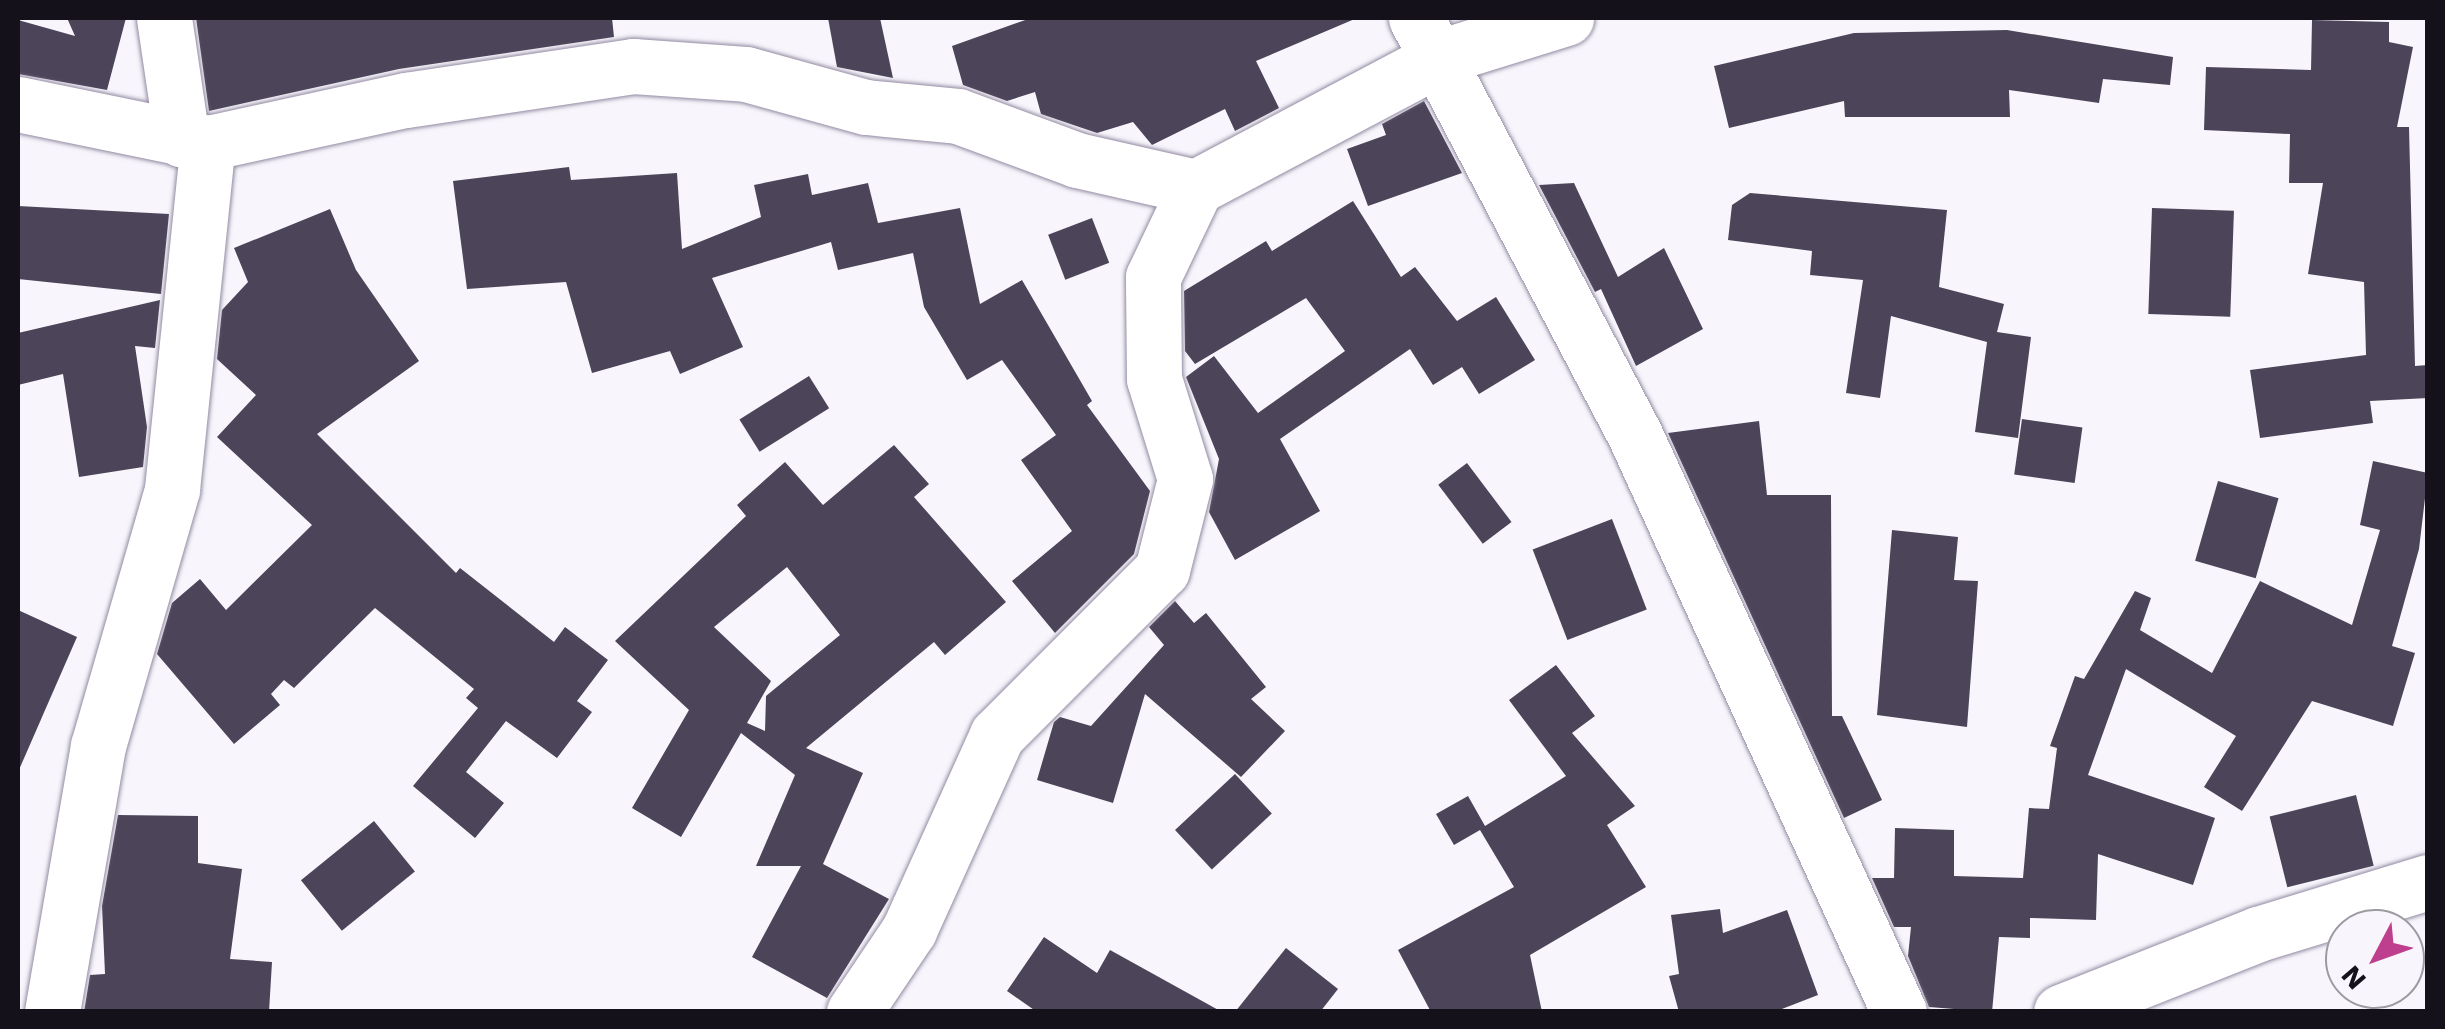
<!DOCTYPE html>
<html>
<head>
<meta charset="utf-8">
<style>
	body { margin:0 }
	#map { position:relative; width:2445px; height:1029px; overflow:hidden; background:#f8f6fc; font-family:"Work Sans",sans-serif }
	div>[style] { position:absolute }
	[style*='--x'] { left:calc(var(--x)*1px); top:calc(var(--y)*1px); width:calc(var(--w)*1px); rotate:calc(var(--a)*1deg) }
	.building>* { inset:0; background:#4c4459; transform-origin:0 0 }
	.roads { filter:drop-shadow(0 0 2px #928aa2) drop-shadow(0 0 2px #928aa2) }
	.minor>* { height:55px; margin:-27.5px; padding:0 27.5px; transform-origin:27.5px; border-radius:27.5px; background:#fff }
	span { translate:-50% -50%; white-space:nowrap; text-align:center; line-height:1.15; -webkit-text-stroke:10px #f8f6fc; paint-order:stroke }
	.frame { position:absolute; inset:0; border:20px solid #14111a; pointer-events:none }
	.north { position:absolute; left:2325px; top:909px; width:100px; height:100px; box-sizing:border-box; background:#f8f6fc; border:2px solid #9d9aa2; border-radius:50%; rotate:229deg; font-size:28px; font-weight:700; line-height:40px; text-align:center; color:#14111a }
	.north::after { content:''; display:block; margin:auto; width:35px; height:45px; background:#bd3f8d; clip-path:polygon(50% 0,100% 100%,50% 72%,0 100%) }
</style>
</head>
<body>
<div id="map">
	<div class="building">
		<div style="clip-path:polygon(67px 18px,126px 18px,107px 90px,18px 74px,18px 20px,75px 36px)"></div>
		<div style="clip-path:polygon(196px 18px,612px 18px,614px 37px,399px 69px,209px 111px)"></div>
		<div style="clip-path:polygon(828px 18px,880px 18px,893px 78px,837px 67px)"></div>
		<div style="clip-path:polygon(1031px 18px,1357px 18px,1256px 61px,1279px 108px,1235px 131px,1225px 109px,1152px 145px,1133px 122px,1097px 133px,1041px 114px,1035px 92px,1007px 101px,963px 85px,952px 46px)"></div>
		<div style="clip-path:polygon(2312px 20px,2389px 22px,2389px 42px,2413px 47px,2397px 127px,2409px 127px,2415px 366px,2428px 365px,2428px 398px,2370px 401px,2373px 423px,2260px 438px,2250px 370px,2366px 355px,2364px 282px,2308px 274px,2323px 183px,2289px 183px,2290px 134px,2204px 130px,2206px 67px,2311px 70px)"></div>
		<div style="clip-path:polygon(2007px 30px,2173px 57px,2170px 85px,2103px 79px,2099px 103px,2009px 90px,2010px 117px,1845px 117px,1844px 101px,1729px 128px,1714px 66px,1854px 33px)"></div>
		<div style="clip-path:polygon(1424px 101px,1462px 173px,1368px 206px,1347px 149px,1386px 135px,1382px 124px)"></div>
		<div style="clip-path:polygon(569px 167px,571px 180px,677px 173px,682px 249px,761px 217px,754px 185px,808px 174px,812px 195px,868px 183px,878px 223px,960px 208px,980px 304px,1022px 280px,1092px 401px,1087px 405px,1150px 491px,1134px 554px,1055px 633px,1012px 581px,1072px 531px,1021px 460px,1056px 435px,1002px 360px,967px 380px,924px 307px,913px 253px,838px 270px,831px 242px,712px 278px,743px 347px,680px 374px,670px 351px,592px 373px,566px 282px,467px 289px,453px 181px)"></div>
		<div style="clip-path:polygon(1574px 183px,1618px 277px,1664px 248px,1703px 329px,1636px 366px,1601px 289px,1595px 292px,1539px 185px)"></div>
		<div style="clip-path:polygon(1750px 193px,1947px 210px,1939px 287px,2004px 304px,1997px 332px,2031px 337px,2018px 438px,1975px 432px,1987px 342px,1891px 316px,1880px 398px,1846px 393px,1863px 280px,1810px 275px,1812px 251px,1728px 240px,1732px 205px)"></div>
		<div style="clip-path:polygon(1353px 201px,1401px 277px,1415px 267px,1457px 321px,1496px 297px,1535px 360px,1479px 394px,1462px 367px,1433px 385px,1410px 349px,1280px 439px,1320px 511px,1235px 560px,1209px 512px,1219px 459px,1186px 377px,1214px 356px,1258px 413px,1345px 351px,1306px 298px,1195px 364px,1185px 351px,1184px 291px,1266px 241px,1272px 251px)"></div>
		<div style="clip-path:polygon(18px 206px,169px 214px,161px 294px,18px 279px)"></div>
		<div style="left:2152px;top:208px;width:82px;height:106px;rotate:2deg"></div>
		<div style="clip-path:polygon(330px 209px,356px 270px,419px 361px,317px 434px,456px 573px,460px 568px,554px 642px,565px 627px,608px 660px,577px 701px,592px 712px,557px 758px,506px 721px,466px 772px,504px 803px,475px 838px,413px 786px,478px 708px,466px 698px,474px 689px,375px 608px,294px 688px,284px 680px,271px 694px,280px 705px,234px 744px,157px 654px,172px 603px,200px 579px,226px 610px,312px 525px,217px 437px,256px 395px,217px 359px,222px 310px,248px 282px,234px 248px)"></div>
		<div style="left:1092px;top:218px;width:48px;height:47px;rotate:69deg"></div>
		<div style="clip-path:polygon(160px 300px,155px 348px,135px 346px,147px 427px,143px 467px,79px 477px,63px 374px,18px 385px,18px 333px)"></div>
		<div style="left:809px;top:376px;width:38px;height:82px;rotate:58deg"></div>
		<div style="left:2022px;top:419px;width:61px;height:56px;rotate:8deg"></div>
		<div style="clip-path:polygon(1759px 421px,1767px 495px,1831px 495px,1832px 716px,1842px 716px,1882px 800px,1844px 818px,1668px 433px)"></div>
		<div style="clip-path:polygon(evenodd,894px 445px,929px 484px,914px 497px,1006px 602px,945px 655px,934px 642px,806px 748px,863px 773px,823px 864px,889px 899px,827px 998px,752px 957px,801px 866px,756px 866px,795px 775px,741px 733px,681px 837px,632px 808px,689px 710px,615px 641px,746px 516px,737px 505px,785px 462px,823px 505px,894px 445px,787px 567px,840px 635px,766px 696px,765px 731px,747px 723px,771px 681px,714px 627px,787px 567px)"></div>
		<div style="clip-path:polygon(2373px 461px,2428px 473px,2419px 549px,2392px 646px,2415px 653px,2393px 726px,2312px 701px,2242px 811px,2204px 787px,2236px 736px,2126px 669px,2088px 775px,2215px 818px,2193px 885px,2098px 854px,2096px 920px,2030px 918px,2030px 938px,1999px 937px,1992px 1012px,1929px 1007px,1908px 956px,1911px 927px,1894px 927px,1872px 878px,1894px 878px,1895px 828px,1954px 830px,1954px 876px,2023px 878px,2029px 808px,2049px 809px,2057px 748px,2050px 746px,2075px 676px,2084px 679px,2135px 591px,2151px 598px,2140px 630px,2212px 673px,2260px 581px,2352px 625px,2380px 530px,2360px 525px)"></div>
		<div style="left:1467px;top:463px;width:74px;height:36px;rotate:53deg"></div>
		<div style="left:2218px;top:481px;width:63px;height:83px;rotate:16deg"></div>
		<div style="left:1612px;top:519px;width:97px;height:85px;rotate:69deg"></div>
		<div style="clip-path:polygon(1892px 530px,1958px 537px,1954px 580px,1978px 581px,1967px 727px,1877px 715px)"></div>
		<div style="clip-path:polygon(1175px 601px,1194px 623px,1206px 613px,1266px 687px,1251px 699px,1285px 731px,1241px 777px,1145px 694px,1113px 803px,1037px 780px,1054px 722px,1060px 717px,1091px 726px,1164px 645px,1149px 627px)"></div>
		<div style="clip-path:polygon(18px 610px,77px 637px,18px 772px)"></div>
		<div style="clip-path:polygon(1556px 665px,1595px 716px,1572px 733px,1635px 806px,1607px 825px,1646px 887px,1530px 955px,1542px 1012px,1431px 1012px,1398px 950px,1514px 887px,1480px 830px,1454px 845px,1436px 814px,1468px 796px,1485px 826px,1566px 776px,1509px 700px)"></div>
		<div style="left:1235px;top:774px;width:54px;height:82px;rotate:47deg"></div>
		<div style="left:2356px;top:795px;width:73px;height:89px;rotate:76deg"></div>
		<div style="clip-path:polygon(118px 815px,198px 816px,198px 863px,242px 869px,230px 959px,272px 962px,269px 1012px,84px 1012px,90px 975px,105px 974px,102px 906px)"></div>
		<div style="left:374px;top:821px;width:65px;height:94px;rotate:51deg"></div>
		<div style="clip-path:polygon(1720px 909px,1723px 933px,1787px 910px,1818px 995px,1774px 1012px,1679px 1012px,1669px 976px,1679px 974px,1671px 915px)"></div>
		<div style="clip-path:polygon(1044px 937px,1097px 973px,1110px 950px,1222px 1012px,1037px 1012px,1007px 991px)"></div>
		<div style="clip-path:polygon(1286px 948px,1338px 989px,1320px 1012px,1235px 1012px)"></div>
	</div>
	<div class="roads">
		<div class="minor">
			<div style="--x:164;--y:18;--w:123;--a:81.6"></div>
			<div style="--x:1416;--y:18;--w:469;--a:62.3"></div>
			<div style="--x:1634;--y:433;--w:637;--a:65.41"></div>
			<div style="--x:18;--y:104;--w:194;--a:11.6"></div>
			<div style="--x:208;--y:143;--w:203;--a:-12.3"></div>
			<div style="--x:406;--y:100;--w:230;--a:-8.5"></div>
			<div style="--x:633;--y:66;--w:113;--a:4"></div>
			<div style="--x:746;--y:74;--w:124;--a:15.4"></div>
			<div style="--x:866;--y:107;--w:92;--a:5.6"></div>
			<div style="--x:958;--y:116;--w:127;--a:20.3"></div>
			<div style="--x:1077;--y:160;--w:122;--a:12.8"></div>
			<div style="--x:52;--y:1012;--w:270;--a:-80.2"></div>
			<div style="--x:98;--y:746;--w:267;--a:-73.9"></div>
			<div style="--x:172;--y:489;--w:348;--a:-84.1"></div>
			<div style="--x:854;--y:1012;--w:99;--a:-56.1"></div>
			<div style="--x:909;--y:930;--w:214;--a:-65.7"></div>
			<div style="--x:997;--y:735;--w:233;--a:-45"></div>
			<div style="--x:1162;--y:570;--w:94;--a:-75.8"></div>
			<div style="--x:1185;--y:479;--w:105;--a:-107.2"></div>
			<div style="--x:1154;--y:379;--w:102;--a:-90.6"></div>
			<div style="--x:1153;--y:277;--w:100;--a:-64.5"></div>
			<div style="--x:1196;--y:187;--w:280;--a:-27.9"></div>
			<div style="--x:1443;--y:56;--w:129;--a:-17.2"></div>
			<div style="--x:2061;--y:1012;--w:212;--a:-21.6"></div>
			<div style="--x:2258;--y:934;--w:178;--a:-17"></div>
		</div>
	</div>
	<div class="frame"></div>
	<div class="north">N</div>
</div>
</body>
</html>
